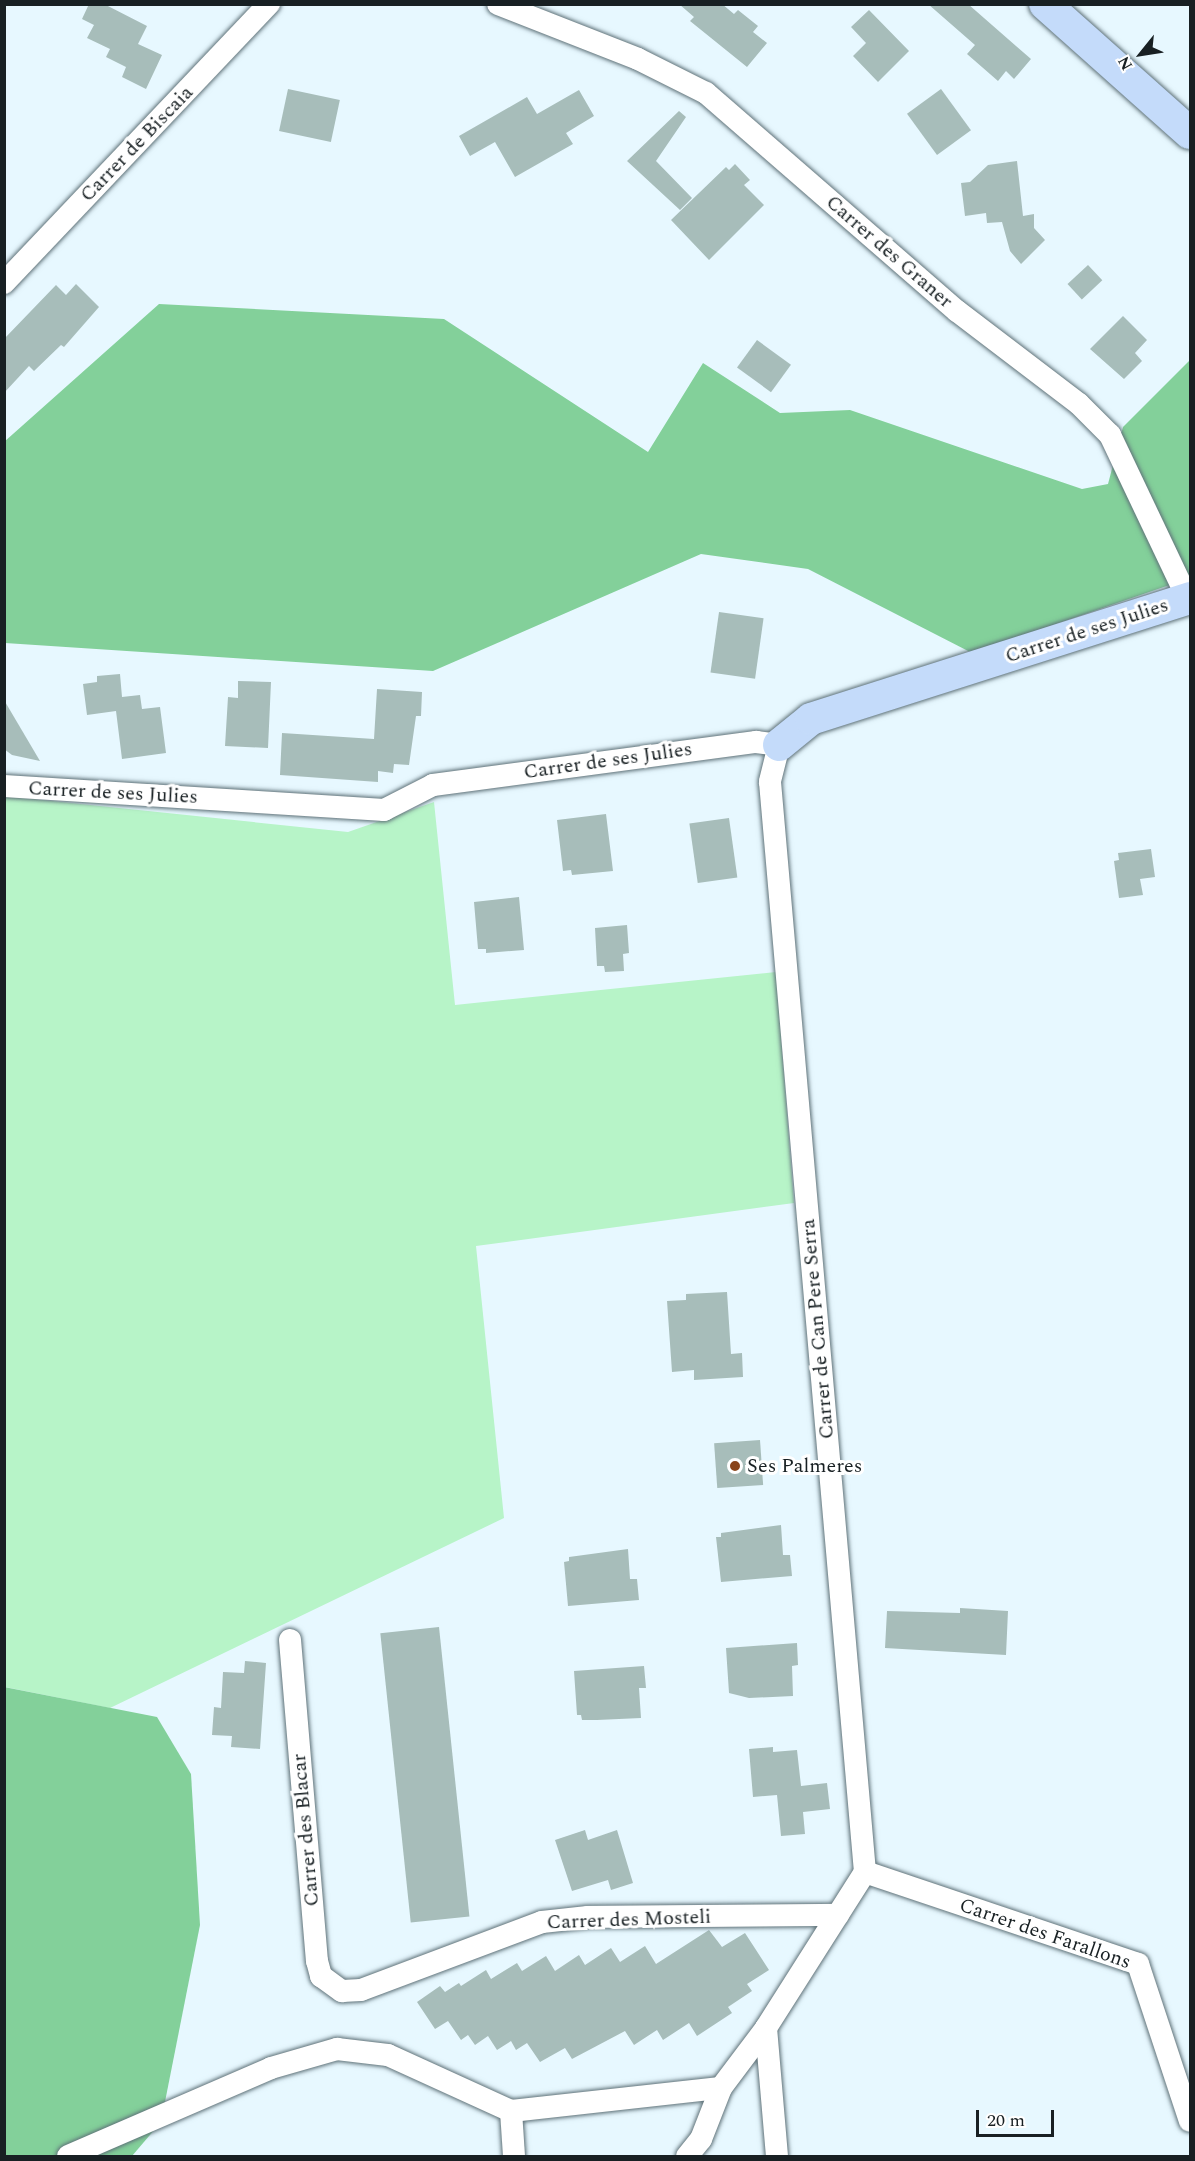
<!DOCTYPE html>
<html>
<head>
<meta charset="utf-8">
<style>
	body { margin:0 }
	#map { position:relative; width:1195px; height:2161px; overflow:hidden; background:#e7f8ff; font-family:Spectral,serif }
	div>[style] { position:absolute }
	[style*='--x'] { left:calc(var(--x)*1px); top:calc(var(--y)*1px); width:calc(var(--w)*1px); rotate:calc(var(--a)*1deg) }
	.green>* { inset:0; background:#b7f4c8 }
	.forest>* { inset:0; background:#83d09a }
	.building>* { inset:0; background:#a7bdba; transform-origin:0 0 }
	.roads { filter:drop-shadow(0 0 2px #5f7279) drop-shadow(0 0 2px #5f7279) }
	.street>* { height:22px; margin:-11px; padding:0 11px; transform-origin:11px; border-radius:11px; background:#fff }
	.secondary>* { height:32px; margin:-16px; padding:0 16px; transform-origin:16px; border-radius:16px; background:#c4dbfa }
	.dots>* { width:16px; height:16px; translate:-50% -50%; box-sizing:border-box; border:3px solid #fff; border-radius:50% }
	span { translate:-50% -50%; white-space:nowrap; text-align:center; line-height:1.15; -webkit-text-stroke:6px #fff; paint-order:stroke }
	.street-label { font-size:20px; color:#182023 }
	.poi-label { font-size:20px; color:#182023 }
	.left { translate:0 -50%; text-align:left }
	.frame { position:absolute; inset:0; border:6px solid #182023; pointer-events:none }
	.north { position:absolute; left:1111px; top:24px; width:60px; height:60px; -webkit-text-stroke:4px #fff; paint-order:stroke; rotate:240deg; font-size:16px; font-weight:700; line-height:24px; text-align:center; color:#182023 }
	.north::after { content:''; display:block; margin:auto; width:21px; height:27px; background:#182023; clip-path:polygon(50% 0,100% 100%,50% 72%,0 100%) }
	.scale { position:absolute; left:976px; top:2110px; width:78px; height:27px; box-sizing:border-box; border:3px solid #182023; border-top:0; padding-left:8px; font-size:18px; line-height:21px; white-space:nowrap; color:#182023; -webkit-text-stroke:4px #fff; paint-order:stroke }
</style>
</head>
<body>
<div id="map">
	<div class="green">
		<div style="clip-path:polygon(4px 796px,348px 832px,434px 802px,455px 1005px,776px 972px,794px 1203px,476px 1246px,504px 1518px,110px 1708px,5px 1687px)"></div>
	</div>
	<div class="forest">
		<div style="clip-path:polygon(159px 304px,444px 319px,648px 452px,703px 363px,780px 413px,850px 410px,1082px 489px,1108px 484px,1123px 427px,1190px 360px,1190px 578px,972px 653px,808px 569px,701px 554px,433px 671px,5px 643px,4px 442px)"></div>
		<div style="clip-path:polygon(4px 1687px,157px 1717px,191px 1774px,200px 1925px,161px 2122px,132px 2156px,5px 2156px)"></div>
	</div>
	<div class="building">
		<div style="clip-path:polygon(89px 4px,104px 4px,147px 26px,138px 44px,162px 55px,146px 89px,122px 77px,126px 67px,106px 57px,110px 49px,87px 38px,94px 25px,82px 19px)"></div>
		<div style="clip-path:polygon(679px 4px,722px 4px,734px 14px,738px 10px,758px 26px,753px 32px,767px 43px,747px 67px,690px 21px,694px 17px)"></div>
		<div style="clip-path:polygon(928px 4px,968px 4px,1031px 59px,1014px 79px,1006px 71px,998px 81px,967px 54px,975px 45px)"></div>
		<div style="clip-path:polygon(869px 10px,909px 51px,878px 82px,853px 56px,866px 43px,851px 27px)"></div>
		<div style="left:288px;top:89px;width:53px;height:43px;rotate:12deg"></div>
		<div style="left:941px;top:89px;width:51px;height:42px;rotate:54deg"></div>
		<div style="clip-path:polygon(579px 90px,594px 116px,566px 133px,573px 144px,515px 177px,495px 142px,470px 156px,459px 136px,527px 97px,537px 114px)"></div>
		<div style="clip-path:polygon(679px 111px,686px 117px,656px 161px,692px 198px,680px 210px,627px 161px)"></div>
		<div style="clip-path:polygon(1017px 161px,1023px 216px,1034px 214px,1034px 228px,1045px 240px,1021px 264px,1010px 251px,1002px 222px,987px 223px,986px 213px,965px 216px,961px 183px,970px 182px,988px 165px)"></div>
		<div style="clip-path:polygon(735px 164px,750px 180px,744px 185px,764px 205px,709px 260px,671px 220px,726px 167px,729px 170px)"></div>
		<div style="left:1088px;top:265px;width:21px;height:28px;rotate:47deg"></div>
		<div style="clip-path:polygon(76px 284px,99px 307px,64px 347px,61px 345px,34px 371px,29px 366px,4px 393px,4px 339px,56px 285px,66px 295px)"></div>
		<div style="clip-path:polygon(1123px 316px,1147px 340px,1135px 353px,1142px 361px,1124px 379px,1090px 349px)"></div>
		<div style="left:757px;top:340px;width:42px;height:34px;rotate:36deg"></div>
		<div style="left:719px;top:612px;width:45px;height:61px;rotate:8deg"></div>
		<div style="clip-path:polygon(120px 674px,122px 697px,140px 695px,142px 709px,160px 707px,166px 753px,122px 759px,116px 711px,87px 715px,83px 684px,97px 682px,97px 676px)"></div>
		<div style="clip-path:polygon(238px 681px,271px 682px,268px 748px,225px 746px,228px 697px,238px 698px)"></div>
		<div style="clip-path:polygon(377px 689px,422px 692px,421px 716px,416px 716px,409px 765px,394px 764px,393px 773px,378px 771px,378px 782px,280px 775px,282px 733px,374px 739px)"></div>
		<div style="clip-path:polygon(4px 700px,40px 761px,12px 755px,4px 749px)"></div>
		<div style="clip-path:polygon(606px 814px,613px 871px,572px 875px,571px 870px,563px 871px,557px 820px)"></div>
		<div style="left:729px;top:818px;width:60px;height:40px;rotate:82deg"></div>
		<div style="clip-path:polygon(1151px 849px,1155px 877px,1140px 879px,1143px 895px,1119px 898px,1114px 861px,1119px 860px,1118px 853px)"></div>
		<div style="clip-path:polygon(519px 897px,524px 950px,486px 953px,486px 949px,478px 949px,474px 902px)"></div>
		<div style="clip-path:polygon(627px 925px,629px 953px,623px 954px,624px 971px,605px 972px,604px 966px,597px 966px,595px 928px)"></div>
		<div style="clip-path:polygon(727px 1292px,731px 1354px,742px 1353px,743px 1377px,694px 1380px,694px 1370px,672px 1372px,667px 1301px,686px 1300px,686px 1294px)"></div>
		<div style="left:760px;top:1440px;width:45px;height:46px;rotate:86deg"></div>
		<div style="clip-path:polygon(781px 1525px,783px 1555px,790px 1555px,792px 1576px,721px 1582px,716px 1537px,721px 1537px,721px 1533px)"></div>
		<div style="clip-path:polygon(628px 1549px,630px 1579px,637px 1579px,639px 1600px,568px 1606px,564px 1562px,569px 1561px,569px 1557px)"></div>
		<div style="clip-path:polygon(960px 1608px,1008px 1611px,1006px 1655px,885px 1648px,887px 1611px,960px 1613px)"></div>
		<div style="left:439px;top:1627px;width:291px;height:59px;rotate:84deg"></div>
		<div style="clip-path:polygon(797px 1643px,798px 1665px,792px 1666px,793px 1696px,749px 1698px,729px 1693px,726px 1648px)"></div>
		<div style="clip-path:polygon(245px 1661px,266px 1663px,260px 1749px,231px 1747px,232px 1736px,212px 1735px,214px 1707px,221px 1708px,223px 1672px,244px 1673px)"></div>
		<div style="clip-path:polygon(644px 1666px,646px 1688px,639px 1688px,641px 1718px,597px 1720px,582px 1720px,581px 1715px,577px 1715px,574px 1671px)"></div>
		<div style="clip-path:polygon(773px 1747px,773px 1752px,797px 1750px,801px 1786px,827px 1783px,830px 1809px,803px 1812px,805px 1834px,781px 1836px,777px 1795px,753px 1797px,749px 1749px)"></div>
		<div style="clip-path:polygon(585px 1830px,588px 1840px,617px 1830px,633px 1883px,611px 1890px,608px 1880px,572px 1891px,555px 1840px)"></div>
		<div style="clip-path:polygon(709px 1930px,722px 1947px,745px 1933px,769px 1970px,747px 1984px,752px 1991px,728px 2007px,732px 2013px,697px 2036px,689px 2023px,663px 2040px,657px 2030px,634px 2045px,625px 2031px,572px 2059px,565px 2048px,540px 2062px,527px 2043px,516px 2050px,511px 2041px,497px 2050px,488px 2036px,475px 2045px,468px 2035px,461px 2040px,448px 2021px,435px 2029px,417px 2002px,440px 1986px,445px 1992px,459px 1983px,461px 1986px,486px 1970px,491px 1979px,517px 1963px,522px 1971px,546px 1956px,555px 1971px,579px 1955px,585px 1965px,611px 1948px,620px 1962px,645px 1946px,656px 1964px)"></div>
	</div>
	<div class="roads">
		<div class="street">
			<div style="--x:498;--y:4;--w:150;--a:21.4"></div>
			<div style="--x:638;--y:59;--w:76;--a:26.6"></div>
			<div style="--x:706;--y:93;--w:332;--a:41"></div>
			<div style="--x:957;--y:311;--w:153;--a:37.3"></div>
			<div style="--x:1079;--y:404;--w:44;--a:45"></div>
			<div style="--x:1110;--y:435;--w:182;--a:64.6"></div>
			<div style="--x:4;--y:283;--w:385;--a:-46.5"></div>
			<div style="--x:4;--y:786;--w:381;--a:3.6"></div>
			<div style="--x:384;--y:810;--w:55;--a:-27"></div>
			<div style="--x:433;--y:785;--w:326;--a:-7.6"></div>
			<div style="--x:756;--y:742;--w:23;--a:7"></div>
			<div style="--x:779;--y:745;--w:38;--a:104"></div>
			<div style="--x:770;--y:782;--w:1094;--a:85.02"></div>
			<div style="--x:865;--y:1872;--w:185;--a:122.4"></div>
			<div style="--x:766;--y:2028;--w:75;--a:126.9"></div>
			<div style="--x:721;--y:2088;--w:55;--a:111.4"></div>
			<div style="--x:701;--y:2139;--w:22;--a:129"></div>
			<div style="--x:290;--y:1640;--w:322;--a:85.2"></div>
			<div style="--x:317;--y:1961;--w:16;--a:75"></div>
			<div style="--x:321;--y:1976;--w:26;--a:36"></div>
			<div style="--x:342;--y:1991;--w:19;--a:-3"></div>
			<div style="--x:361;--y:1990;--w:193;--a:-20.6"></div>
			<div style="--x:542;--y:1922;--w:46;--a:-6.2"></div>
			<div style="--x:588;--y:1917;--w:250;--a:-0.5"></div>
			<div style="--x:865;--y:1872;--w:288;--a:18.6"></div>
			<div style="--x:1138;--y:1964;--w:165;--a:71.7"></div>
			<div style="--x:766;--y:2028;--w:128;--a:85.1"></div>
			<div style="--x:511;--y:2111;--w:45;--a:86.2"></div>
			<div style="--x:68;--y:2156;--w:221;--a:-23.4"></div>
			<div style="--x:271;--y:2068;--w:69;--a:-16.1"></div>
			<div style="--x:337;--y:2049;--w:51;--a:6.7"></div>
			<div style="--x:388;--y:2055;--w:135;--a:24.5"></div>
			<div style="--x:511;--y:2111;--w:211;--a:-6.3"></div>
		</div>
		<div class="secondary">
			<div style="--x:1045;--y:4;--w:194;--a:41.7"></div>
			<div style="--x:779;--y:745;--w:41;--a:-39.1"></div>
			<div style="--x:811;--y:719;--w:398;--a:-17.7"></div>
		</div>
	</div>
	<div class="dots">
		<div style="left:735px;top:1466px;background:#89441a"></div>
	</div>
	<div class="street-label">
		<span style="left:137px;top:144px;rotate:-46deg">Carrer de Biscaia</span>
		<span style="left:889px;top:252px;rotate:41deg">Carrer des Graner</span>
		<span style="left:1087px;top:631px;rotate:-18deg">Carrer de ses Julies</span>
		<span style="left:608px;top:761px;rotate:-8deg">Carrer de ses Julies</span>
		<span style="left:113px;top:793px;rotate:3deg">Carrer de ses Julies</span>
		<span style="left:818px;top:1329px;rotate:-95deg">Carrer de Can Pere Serra</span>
		<span style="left:306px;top:1830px;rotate:-95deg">Carrer des Blacar</span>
		<span style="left:629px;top:1920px;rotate:-2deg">Carrer des Mosteli</span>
		<span style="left:1045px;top:1934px;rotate:19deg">Carrer des Farallons</span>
	</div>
	<div class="poi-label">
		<span class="left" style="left:747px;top:1466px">Ses Palmeres</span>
	</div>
	<div class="frame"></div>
	<div class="north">N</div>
	<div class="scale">20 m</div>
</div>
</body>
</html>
